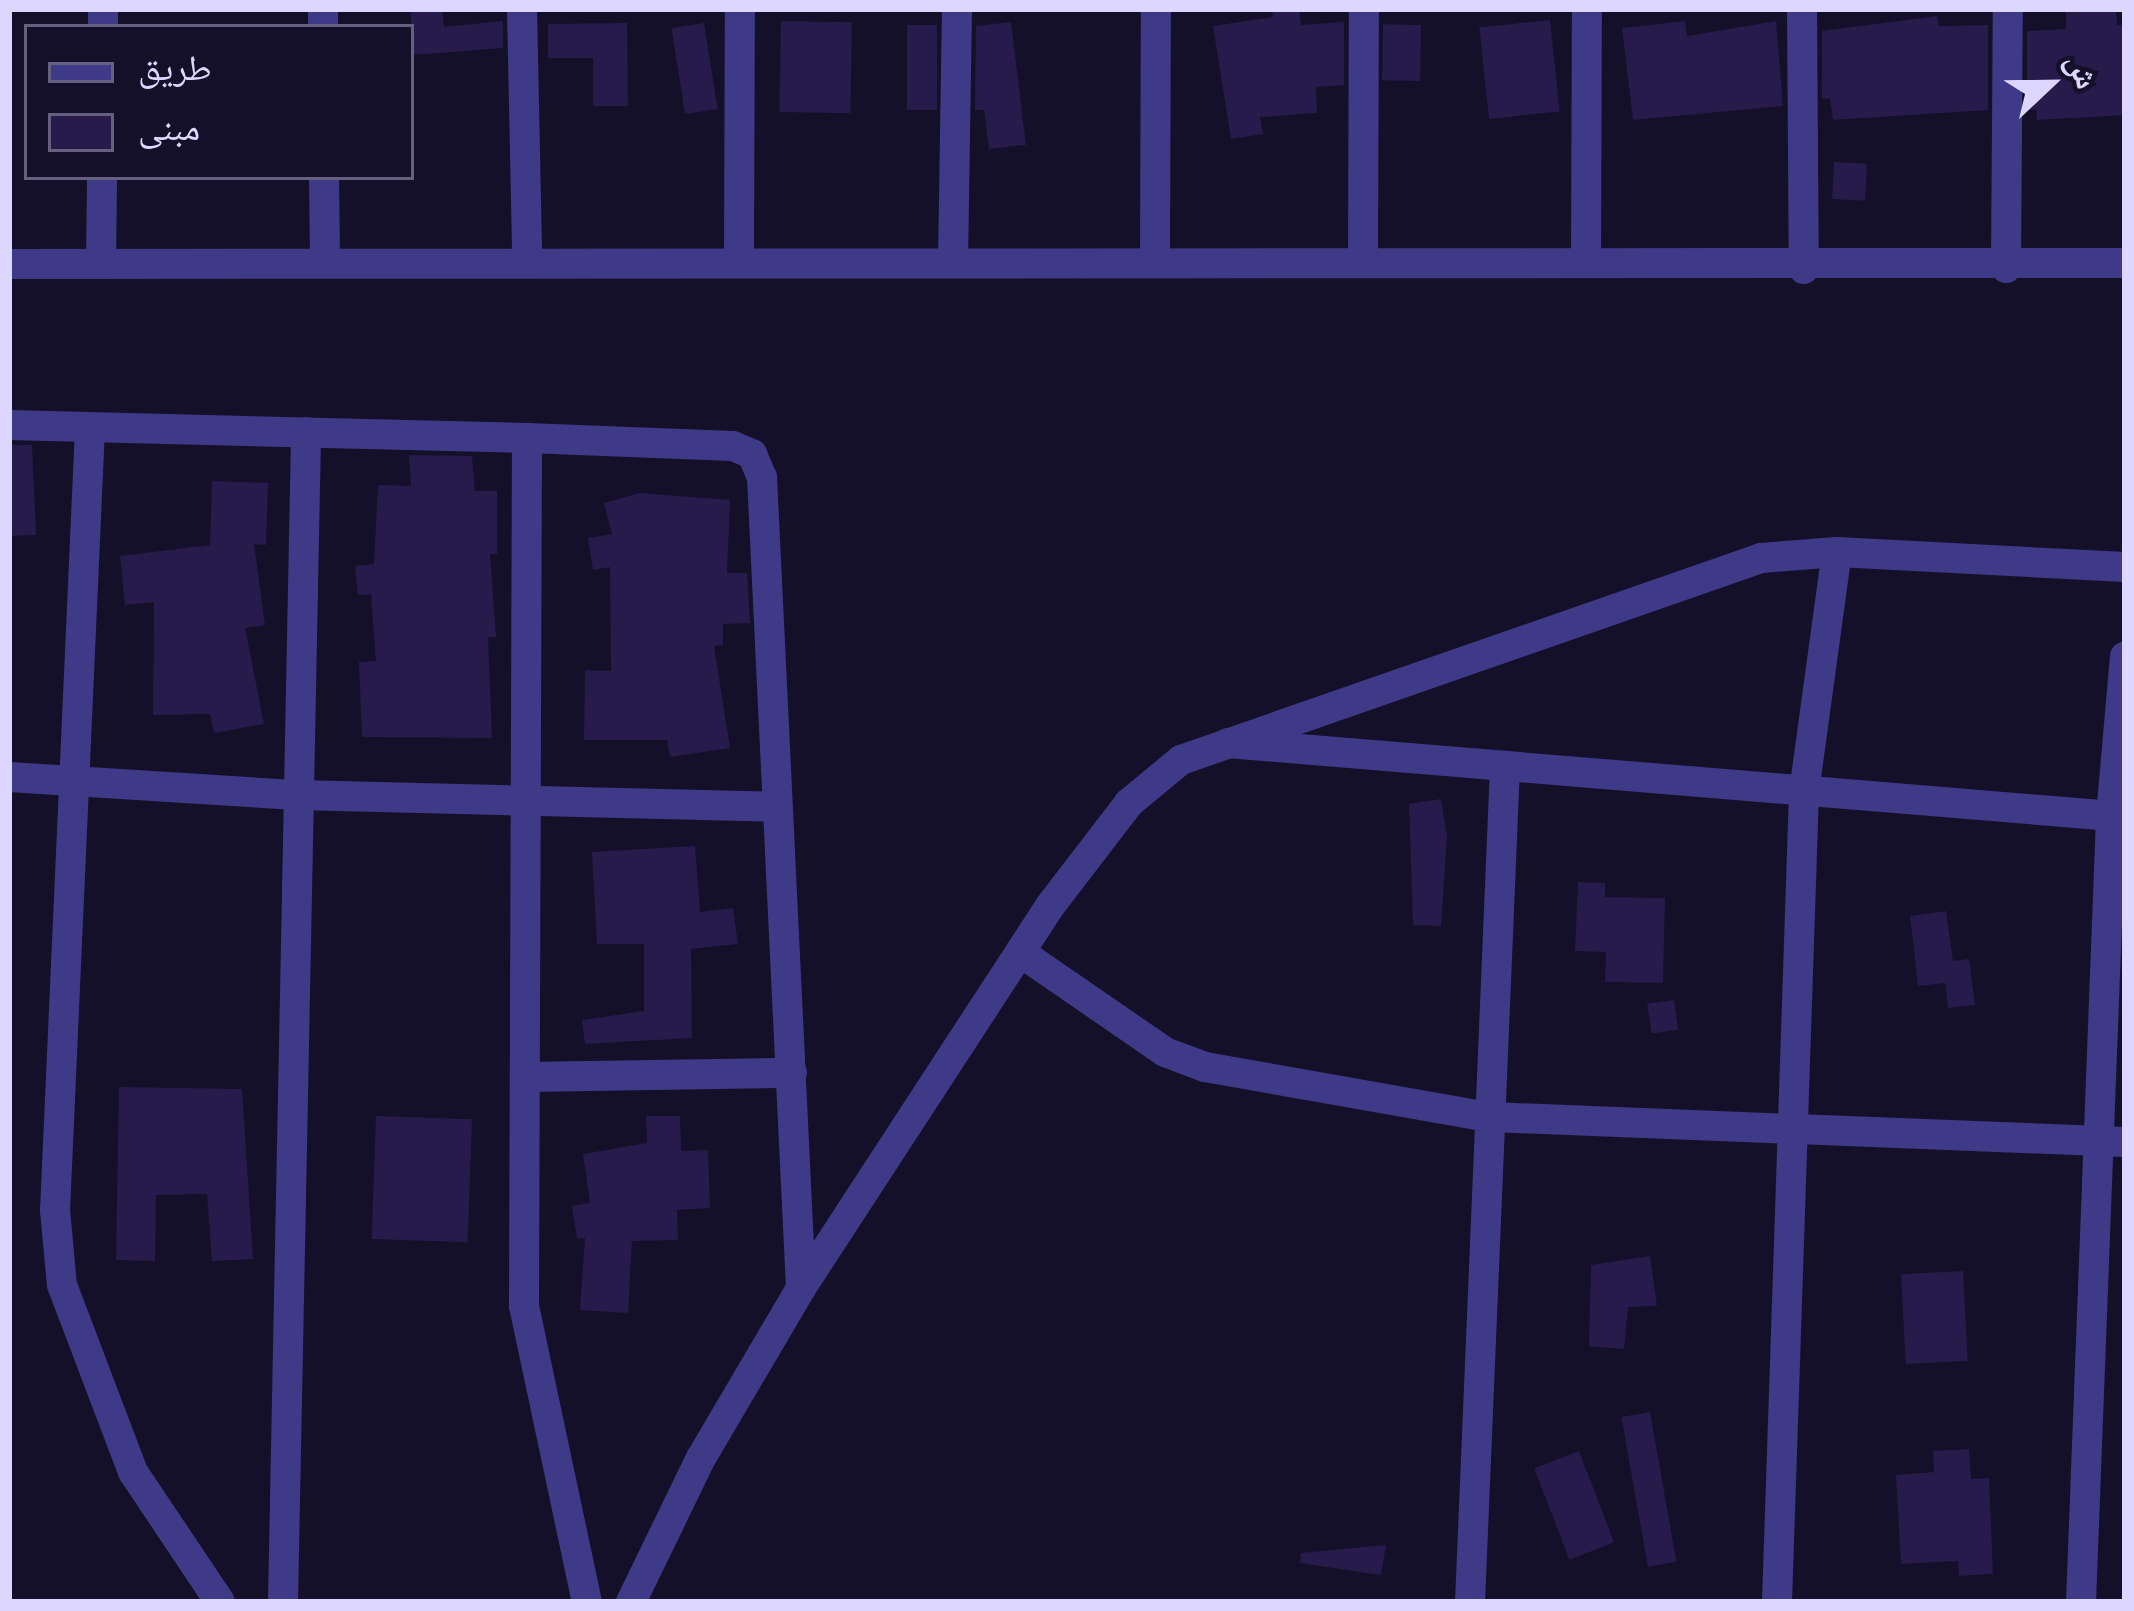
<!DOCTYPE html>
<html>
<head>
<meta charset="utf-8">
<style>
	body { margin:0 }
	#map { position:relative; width:2134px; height:1611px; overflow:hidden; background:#151029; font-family:Mulish,"Noto Naskh Arabic",sans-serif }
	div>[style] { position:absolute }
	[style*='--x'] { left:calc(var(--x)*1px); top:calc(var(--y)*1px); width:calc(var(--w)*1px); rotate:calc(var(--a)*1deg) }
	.building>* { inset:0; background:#261b4a; transform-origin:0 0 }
	.minor>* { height:30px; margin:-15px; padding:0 15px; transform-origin:15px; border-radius:15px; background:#3f3a88 }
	span { translate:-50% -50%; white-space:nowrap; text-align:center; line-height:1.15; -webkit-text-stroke:9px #151029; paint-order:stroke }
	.frame { position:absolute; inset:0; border:12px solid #ddd7ff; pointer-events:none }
	.legend { position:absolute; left:24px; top:24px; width:390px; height:156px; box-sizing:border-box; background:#151029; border:3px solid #65607f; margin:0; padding:15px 21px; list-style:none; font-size:36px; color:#ddd7ff }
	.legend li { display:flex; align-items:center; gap:24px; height:60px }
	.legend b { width:60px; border:3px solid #65607f }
	.north { position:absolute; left:1990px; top:24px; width:120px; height:120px; -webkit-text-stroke:9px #151029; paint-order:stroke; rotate:68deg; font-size:33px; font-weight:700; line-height:48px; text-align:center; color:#ddd7ff }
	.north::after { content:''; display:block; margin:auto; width:42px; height:54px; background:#ddd7ff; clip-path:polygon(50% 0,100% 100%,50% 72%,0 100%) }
</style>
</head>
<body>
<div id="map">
	<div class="building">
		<div style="clip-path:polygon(411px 9px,442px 9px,444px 27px,503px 21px,503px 48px,411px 55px)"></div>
		<div style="clip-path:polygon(1272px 9px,1299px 9px,1301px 25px,1344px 22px,1344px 85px,1316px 87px,1317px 113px,1260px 117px,1263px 134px,1231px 139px,1213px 26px,1273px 17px)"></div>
		<div style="clip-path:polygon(2066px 9px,2116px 9px,2117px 25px,2125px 25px,2125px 115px,2037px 120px,2036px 110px,2027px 110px,2027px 31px,2066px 29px)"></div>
		<div style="clip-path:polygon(1937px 16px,1939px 26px,1988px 25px,1988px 110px,1833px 120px,1830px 98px,1822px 99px,1822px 31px)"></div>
		<div style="left:1550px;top:20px;width:92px;height:71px;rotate:84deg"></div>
		<div style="left:781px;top:21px;width:71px;height:91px;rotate:1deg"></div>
		<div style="clip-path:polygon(1685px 21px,1687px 36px,1776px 21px,1783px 106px,1633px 120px,1622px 28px)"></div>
		<div style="clip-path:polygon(1011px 22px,1026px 145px,989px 149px,984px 110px,975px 110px,976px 26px)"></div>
		<div style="clip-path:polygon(627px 23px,628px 106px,593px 106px,593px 58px,548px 58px,548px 24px)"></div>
		<div style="left:704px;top:23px;width:87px;height:33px;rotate:81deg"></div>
		<div style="left:907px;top:25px;width:30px;height:85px"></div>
		<div style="left:1421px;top:25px;width:56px;height:38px;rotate:91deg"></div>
		<div style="left:1834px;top:162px;width:33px;height:37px;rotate:3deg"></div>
		<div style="clip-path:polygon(9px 445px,32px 445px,36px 535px,9px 536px)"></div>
		<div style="clip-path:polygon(409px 455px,472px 456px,475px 491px,497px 491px,497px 554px,490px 554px,496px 637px,488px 637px,492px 738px,362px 737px,359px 662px,376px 661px,371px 594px,358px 595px,355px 566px,374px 564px,378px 485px,411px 486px)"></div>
		<div style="clip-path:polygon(212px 481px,268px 483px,266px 545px,254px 544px,265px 625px,245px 628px,264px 724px,214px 733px,210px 714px,153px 715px,154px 602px,125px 605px,120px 556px,210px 545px)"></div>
		<div style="clip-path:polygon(640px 493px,730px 500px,727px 573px,747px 573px,750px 623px,723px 624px,723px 645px,714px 646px,730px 748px,670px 757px,667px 740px,584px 740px,585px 670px,611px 671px,610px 567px,593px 570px,588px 538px,612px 534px,604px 503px)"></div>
		<div style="clip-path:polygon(1441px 799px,1447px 837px,1441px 926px,1413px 925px,1409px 804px)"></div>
		<div style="clip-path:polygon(695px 846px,700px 912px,733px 908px,738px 944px,691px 949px,692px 1038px,585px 1044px,582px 1020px,644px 1011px,644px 944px,597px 944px,592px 852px)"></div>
		<div style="clip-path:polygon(1578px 882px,1605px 883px,1605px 897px,1665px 898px,1663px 983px,1605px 982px,1606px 952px,1575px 951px)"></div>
		<div style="clip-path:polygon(1946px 911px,1953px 961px,1969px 959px,1975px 1005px,1948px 1008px,1945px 983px,1918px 986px,1910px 916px)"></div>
		<div style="left:1674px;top:1000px;width:30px;height:27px;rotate:82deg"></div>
		<div style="clip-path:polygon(119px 1087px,242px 1089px,253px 1259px,212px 1261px,207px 1194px,156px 1195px,155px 1261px,116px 1260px)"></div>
		<div style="left:376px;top:1116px;width:96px;height:123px;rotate:2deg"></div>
		<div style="clip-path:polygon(646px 1116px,680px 1116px,681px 1151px,708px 1150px,710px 1208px,677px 1210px,678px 1240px,632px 1241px,628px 1313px,580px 1310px,585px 1238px,577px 1239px,572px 1206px,590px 1203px,583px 1154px,647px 1143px)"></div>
		<div style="clip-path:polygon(1650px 1256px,1657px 1306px,1628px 1307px,1624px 1349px,1589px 1346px,1591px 1265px)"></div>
		<div style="left:1963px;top:1271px;width:90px;height:62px;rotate:87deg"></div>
		<div style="left:1650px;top:1412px;width:152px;height:29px;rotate:80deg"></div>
		<div style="clip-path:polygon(1969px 1449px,1971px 1479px,1989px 1478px,1993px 1574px,1959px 1576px,1958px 1561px,1901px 1564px,1896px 1475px,1934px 1472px,1933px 1451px)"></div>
		<div style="left:1579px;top:1451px;width:98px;height:48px;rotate:69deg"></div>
		<div style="clip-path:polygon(1386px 1545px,1381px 1575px,1300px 1563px,1301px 1553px)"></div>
	</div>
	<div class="minor">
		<div style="--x:323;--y:9;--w:18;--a:90"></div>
		<div style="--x:522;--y:9;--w:249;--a:88.8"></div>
		<div style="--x:1802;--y:9;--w:260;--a:89.6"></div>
		<div style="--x:103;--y:27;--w:18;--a:-90"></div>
		<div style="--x:324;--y:177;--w:85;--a:89.3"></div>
		<div style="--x:739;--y:260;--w:251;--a:-89.8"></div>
		<div style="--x:1155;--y:262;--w:253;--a:-89.8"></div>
		<div style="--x:1363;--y:262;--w:253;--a:-89.8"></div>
		<div style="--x:1586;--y:262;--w:253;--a:-89.8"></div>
		<div style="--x:953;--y:263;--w:254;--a:-89.1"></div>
		<div style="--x:9;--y:264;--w:2116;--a:-0.03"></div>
		<div style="--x:101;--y:264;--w:87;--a:-89.3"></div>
		<div style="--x:2006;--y:268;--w:259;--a:-89.6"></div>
		<div style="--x:9;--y:425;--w:518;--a:1.44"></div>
		<div style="--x:527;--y:438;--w:206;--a:2.2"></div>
		<div style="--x:733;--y:446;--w:21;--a:23"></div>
		<div style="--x:752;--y:454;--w:25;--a:67"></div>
		<div style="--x:762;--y:477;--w:812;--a:87.25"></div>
		<div style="--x:90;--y:428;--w:783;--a:92.56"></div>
		<div style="--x:55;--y:1210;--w:75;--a:84.7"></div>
		<div style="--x:62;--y:1285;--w:200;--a:69.2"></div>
		<div style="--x:133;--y:1472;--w:156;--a:56.2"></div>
		<div style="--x:527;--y:438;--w:868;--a:90.2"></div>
		<div style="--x:524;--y:1306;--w:303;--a:78"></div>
		<div style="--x:1228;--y:743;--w:900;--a:4.72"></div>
		<div style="--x:9;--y:777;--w:289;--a:3.6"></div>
		<div style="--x:297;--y:795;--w:475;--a:1.4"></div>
		<div style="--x:1020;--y:952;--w:176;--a:34.6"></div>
		<div style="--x:1165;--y:1052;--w:43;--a:20.6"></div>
		<div style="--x:1205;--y:1067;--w:289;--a:10"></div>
		<div style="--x:1490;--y:1117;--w:635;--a:2.25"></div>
		<div style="--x:525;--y:1077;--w:267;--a:-0.9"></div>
		<div style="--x:283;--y:1602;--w:1170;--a:-88.87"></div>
		<div style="--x:631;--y:1602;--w:160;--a:-64.1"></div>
		<div style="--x:701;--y:1458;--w:197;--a:-59.5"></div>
		<div style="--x:801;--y:1288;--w:456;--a:-56.9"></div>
		<div style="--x:1050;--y:906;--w:130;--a:-52.5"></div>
		<div style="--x:1129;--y:803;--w:67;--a:-39.6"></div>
		<div style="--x:1181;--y:760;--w:614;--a:-19.2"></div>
		<div style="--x:1761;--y:558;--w:76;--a:-4.5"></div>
		<div style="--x:1837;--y:552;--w:288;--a:3"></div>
		<div style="--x:1470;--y:1602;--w:837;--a:-87.6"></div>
		<div style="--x:1777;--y:1602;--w:810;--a:-88.09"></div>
		<div style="--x:1804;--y:792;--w:242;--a:-82.2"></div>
		<div style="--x:2081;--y:1602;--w:787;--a:-87.81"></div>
		<div style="--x:2111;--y:816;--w:160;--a:-85"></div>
	</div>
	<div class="frame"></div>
	<ul class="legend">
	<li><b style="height:15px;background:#3f3a88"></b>طريق</li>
	<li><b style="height:33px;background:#261b4a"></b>مبنى</li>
	</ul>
	<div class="north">ش</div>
</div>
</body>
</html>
